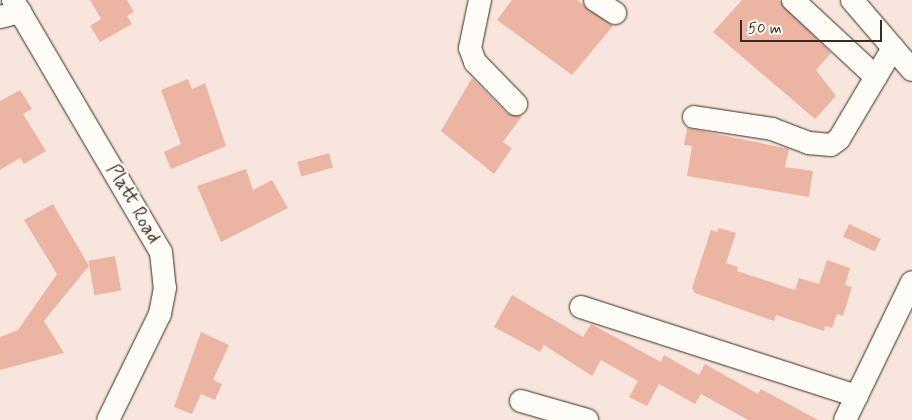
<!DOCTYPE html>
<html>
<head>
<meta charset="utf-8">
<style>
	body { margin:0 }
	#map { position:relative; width:912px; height:420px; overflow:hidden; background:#f8e6de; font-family:Mynerve,sans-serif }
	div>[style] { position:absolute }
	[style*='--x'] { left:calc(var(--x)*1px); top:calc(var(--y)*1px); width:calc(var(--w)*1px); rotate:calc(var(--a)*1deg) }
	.building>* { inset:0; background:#ecb4a2; transform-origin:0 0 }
	.roads { filter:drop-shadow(0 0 1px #3b2a1e) drop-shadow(0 0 1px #3b2a1e) }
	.street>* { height:22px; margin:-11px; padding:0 11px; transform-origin:11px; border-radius:11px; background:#fdfcf7 }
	span { translate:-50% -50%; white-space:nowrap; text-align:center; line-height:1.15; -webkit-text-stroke:5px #fdfcf7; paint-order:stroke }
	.street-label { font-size:19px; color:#3b2a1e }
	.scale { position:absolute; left:740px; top:20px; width:142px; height:22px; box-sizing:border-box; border:2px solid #3b2a1e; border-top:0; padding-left:6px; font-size:15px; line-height:18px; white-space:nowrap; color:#3b2a1e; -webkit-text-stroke:4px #fdfcf7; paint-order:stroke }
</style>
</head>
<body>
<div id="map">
	<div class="building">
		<div style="clip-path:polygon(90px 0,127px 0,134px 12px,127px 16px,132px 24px,100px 42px,90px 26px,101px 19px)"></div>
		<div style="clip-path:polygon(512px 0,577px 0,613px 26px,572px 75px,497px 20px)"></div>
		<div style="clip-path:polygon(742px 0,779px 0,831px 53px,816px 70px,836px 96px,815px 119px,713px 32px)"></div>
		<div style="clip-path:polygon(472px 78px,507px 113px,522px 116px,503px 142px,512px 148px,494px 174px,441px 131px)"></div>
		<div style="clip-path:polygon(188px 79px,192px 89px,205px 83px,226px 146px,171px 169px,164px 152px,181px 144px,161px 90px)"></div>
		<div style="clip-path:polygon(20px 90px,32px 109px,23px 114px,46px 151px,24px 164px,20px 158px,0 170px,0 101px)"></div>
		<div style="clip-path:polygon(687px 128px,789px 149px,785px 167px,813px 171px,809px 197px,687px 176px,692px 146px,684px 145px)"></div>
		<div style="left:329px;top:153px;width:15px;height:33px;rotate:74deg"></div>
		<div style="clip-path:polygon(246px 169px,253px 190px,272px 180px,288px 208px,221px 242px,197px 186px)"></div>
		<div style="clip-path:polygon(53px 204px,89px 266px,44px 321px,64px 353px,0 370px,0 337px,18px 330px,57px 274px,24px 220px)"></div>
		<div style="left:849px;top:224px;width:35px;height:14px;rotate:25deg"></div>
		<div style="clip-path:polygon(719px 228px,736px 233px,726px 263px,738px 267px,737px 271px,795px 290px,799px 278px,819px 284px,827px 260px,850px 268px,845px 285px,852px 287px,843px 316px,837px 314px,832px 328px,825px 326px,824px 331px,776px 315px,774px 321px,695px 293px,692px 288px,711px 230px,717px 232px)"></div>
		<div style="left:115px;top:256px;width:35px;height:27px;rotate:80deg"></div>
		<div style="clip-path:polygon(512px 295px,583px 337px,591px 324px,661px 362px,664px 355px,699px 375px,705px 364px,758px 394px,761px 389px,818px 420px,748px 420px,701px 394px,695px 404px,659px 384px,647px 406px,629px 397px,638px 381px,601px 360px,592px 376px,544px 345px,540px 352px,494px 327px)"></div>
		<div style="clip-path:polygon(201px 332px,229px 345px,213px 380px,222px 384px,215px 400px,201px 394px,192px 414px,174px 407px)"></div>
	</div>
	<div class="roads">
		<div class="street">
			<div style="--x:13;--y:0;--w:292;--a:59.6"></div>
			<div style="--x:161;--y:252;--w:36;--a:84"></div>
			<div style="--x:165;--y:288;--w:26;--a:101"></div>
			<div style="--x:160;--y:314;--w:118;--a:116.1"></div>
			<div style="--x:480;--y:0;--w:49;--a:101.8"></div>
			<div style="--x:470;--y:48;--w:15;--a:70"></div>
			<div style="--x:475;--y:62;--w:59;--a:45.7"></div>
			<div style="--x:595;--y:0;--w:24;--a:33"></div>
			<div style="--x:793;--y:0;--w:113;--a:42.9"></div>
			<div style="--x:852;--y:0;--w:92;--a:49.4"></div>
			<div style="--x:0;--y:17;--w:21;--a:-14"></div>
			<div style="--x:694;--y:117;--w:79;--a:8.7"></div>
			<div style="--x:772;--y:129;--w:40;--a:21"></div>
			<div style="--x:809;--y:143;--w:22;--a:5"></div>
			<div style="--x:831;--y:145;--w:10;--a:-37"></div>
			<div style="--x:839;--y:139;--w:106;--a:-59.3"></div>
			<div style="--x:581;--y:307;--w:290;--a:17.9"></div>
			<div style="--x:521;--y:401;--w:69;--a:16.1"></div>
			<div style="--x:845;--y:420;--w:153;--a:-64.1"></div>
		</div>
	</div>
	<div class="street-label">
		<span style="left:133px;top:204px;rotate:60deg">Platt Road</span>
	</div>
	<div class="scale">50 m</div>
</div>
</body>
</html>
